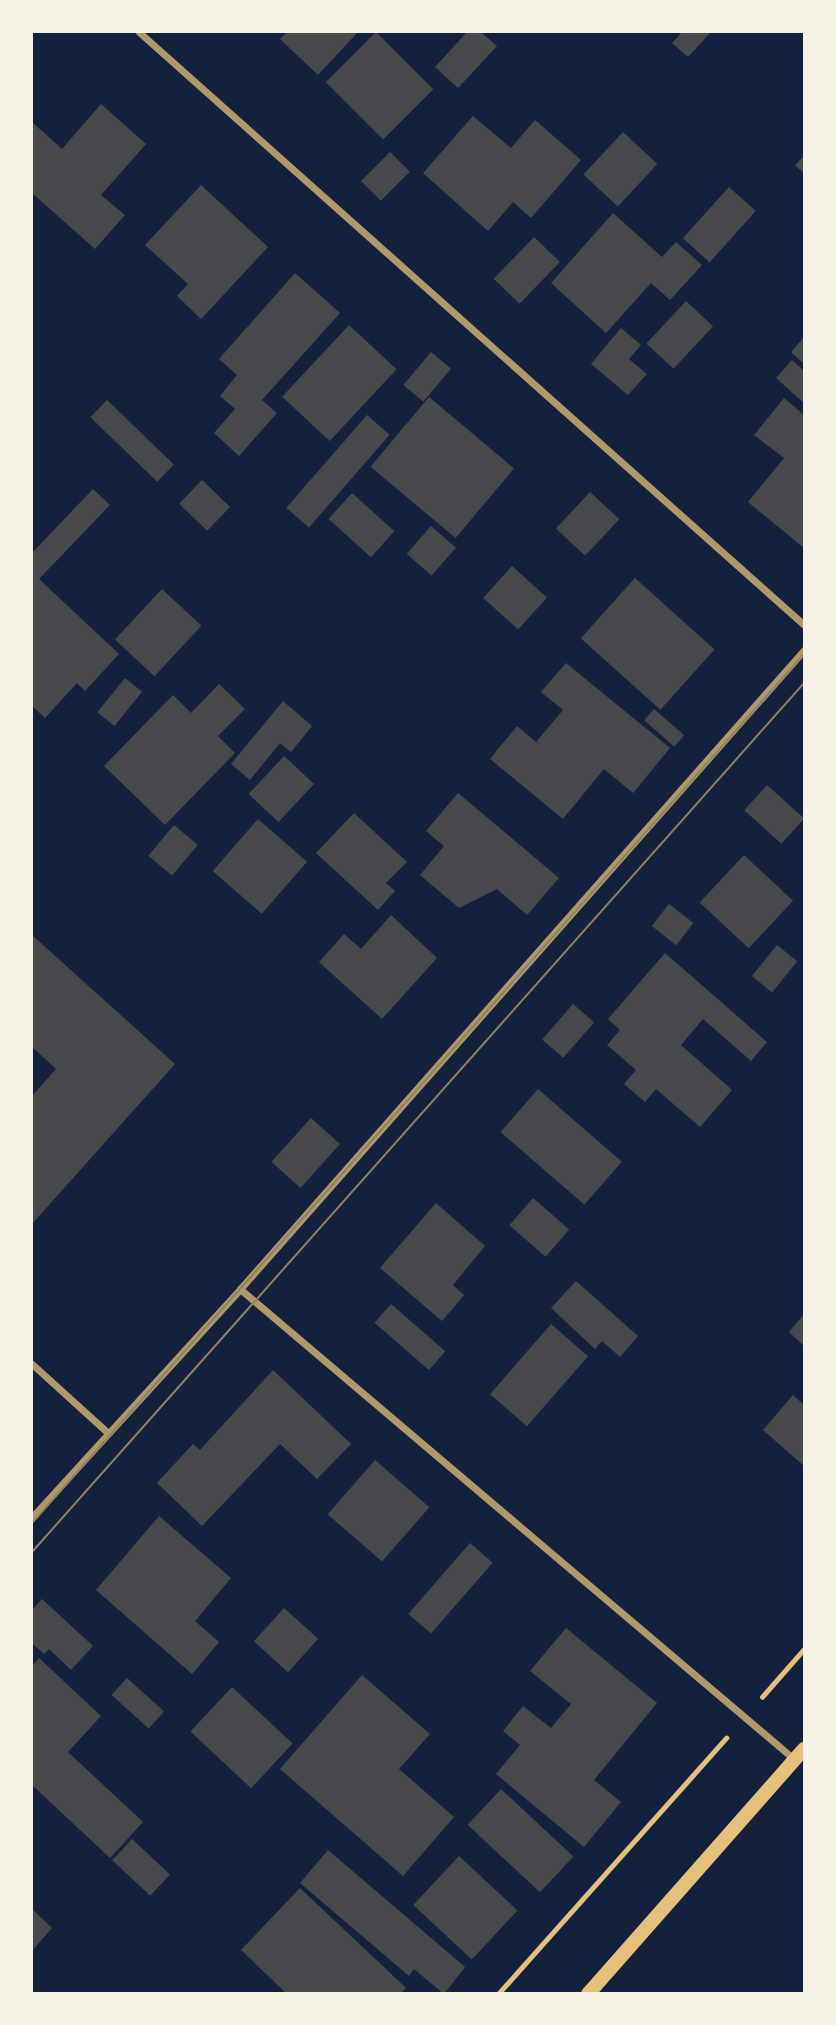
<!DOCTYPE html>
<html>
<head>
<meta charset="utf-8">
<style>
	body { margin:0 }
	#map { position:relative; width:836px; height:2025px; overflow:hidden; background:#14213d; font-family:Helvetica,sans-serif }
	div>[style] { position:absolute }
	[style*='--x'] { left:calc(var(--x)*1px); top:calc(var(--y)*1px); width:calc(var(--w)*1px); rotate:calc(var(--a)*1deg) }
	.building>* { inset:0; background:#48494c; transform-origin:0 0 }
	.path>* { height:4.5px; margin:-2.25px; padding:0 2.25px; transform-origin:2.25px; border-radius:2.25px; background:#e5c07b }
	.minor>* { height:7px; margin:-3.5px; padding:0 3.5px; transform-origin:3.5px; border-radius:3.5px; background:#b1986c }
	.secondary>* { height:14px; margin:-7px; padding:0 7px; transform-origin:7px; border-radius:7px; background:#e5c07b }
	.tram>* { height:2px; margin:-1px; padding:0 1px; transform-origin:1px; border-radius:1px; background:#918062 }
	span { translate:-50% -50%; white-space:nowrap; text-align:center; line-height:1.15; -webkit-text-stroke:5px #f6f1e7; paint-order:stroke }
	.frame { position:absolute; inset:0; border:33px solid #f6f1e7; pointer-events:none }
</style>
</head>
<body>
<div id="map">
	<div class="building">
		<div style="clip-path:polygon(287px 32px,358px 32px,318px 75px,280px 39px)"></div>
		<div style="left:376px;top:32px;width:81px;height:71px;rotate:45deg"></div>
		<div style="clip-path:polygon(467px 32px,481px 32px,497px 46px,458px 88px,435px 67px)"></div>
		<div style="clip-path:polygon(682px 32px,711px 32px,688px 57px,672px 43px)"></div>
		<div style="clip-path:polygon(101px 104px,146px 144px,101px 195px,125px 215px,95px 249px,32px 193px,32px 122px,62px 149px)"></div>
		<div style="clip-path:polygon(473px 116px,511px 148px,535px 120px,581px 160px,531px 218px,513px 202px,488px 231px,423px 173px)"></div>
		<div style="left:623px;top:132px;width:47px;height:58px;rotate:43deg"></div>
		<div style="left:390px;top:152px;width:28px;height:41px;rotate:45deg"></div>
		<div style="clip-path:polygon(804px 156px,804px 174px,795px 165px)"></div>
		<div style="clip-path:polygon(201px 185px,268px 247px,201px 319px,177px 296px,188px 284px,145px 245px)"></div>
		<div style="left:729px;top:187px;width:36px;height:69px;rotate:42deg"></div>
		<div style="clip-path:polygon(613px 213px,662px 257px,676px 242px,702px 265px,670px 300px,651px 283px,606px 333px,551px 283px)"></div>
		<div style="left:534px;top:237px;width:36px;height:58px;rotate:44deg"></div>
		<div style="clip-path:polygon(295px 273px,340px 313px,262px 400px,277px 413px,239px 456px,214px 433px,235px 409px,220px 396px,237px 375px,219px 359px)"></div>
		<div style="left:686px;top:301px;width:37px;height:58px;rotate:43deg"></div>
		<div style="left:349px;top:325px;width:65px;height:98px;rotate:43deg"></div>
		<div style="clip-path:polygon(621px 328px,641px 345px,629px 359px,647px 374px,628px 395px,591px 364px)"></div>
		<div style="clip-path:polygon(804px 337px,804px 364px,791px 352px)"></div>
		<div style="left:431px;top:352px;width:26px;height:43px;rotate:40deg"></div>
		<div style="clip-path:polygon(792px 360px,804px 371px,804px 403px,776px 378px)"></div>
		<div style="left:429px;top:397px;width:111px;height:91px;rotate:40deg"></div>
		<div style="clip-path:polygon(784px 398px,804px 415px,804px 548px,748px 502px,784px 458px,754px 435px)"></div>
		<div style="left:107px;top:400px;width:93px;height:24px;rotate:44deg"></div>
		<div style="left:367px;top:415px;width:30px;height:123px;rotate:41deg"></div>
		<div style="left:202px;top:480px;width:39px;height:33px;rotate:44deg"></div>
		<div style="clip-path:polygon(93px 489px,110px 505px,39px 579px,119px 654px,85px 691px,77px 683px,45px 718px,32px 706px,32px 553px)"></div>
		<div style="left:590px;top:492px;width:40px;height:50px;rotate:43deg"></div>
		<div style="left:352px;top:493px;width:57px;height:35px;rotate:42deg"></div>
		<div style="left:431px;top:526px;width:33px;height:37px;rotate:41deg"></div>
		<div style="left:512px;top:566px;width:47px;height:43px;rotate:42deg"></div>
		<div style="left:635px;top:578px;width:107px;height:81px;rotate:42deg"></div>
		<div style="left:162px;top:589px;width:54px;height:69px;rotate:43deg"></div>
		<div style="clip-path:polygon(566px 663px,670px 748px,633px 793px,604px 769px,563px 819px,490px 759px,517px 726px,536px 742px,563px 710px,541px 692px)"></div>
		<div style="left:125px;top:678px;width:22px;height:44px;rotate:39deg"></div>
		<div style="clip-path:polygon(219px 684px,245px 709px,218px 736px,235px 753px,165px 825px,104px 766px,173px 695px,191px 713px)"></div>
		<div style="clip-path:polygon(283px 701px,312px 726px,291px 752px,280px 743px,250px 780px,231px 764px)"></div>
		<div style="left:654px;top:709px;width:40px;height:15px;rotate:41deg"></div>
		<div style="left:284px;top:756px;width:41px;height:52px;rotate:43deg"></div>
		<div style="left:767px;top:785px;width:50px;height:34px;rotate:42deg"></div>
		<div style="clip-path:polygon(458px 793px,559px 878px,527px 915px,497px 889px,459px 908px,420px 875px,444px 846px,426px 831px)"></div>
		<div style="clip-path:polygon(354px 813px,407px 862px,386px 883px,395px 891px,378px 910px,316px 853px)"></div>
		<div style="left:258px;top:819px;width:65px;height:69px;rotate:41deg"></div>
		<div style="left:174px;top:825px;width:31px;height:40px;rotate:40deg"></div>
		<div style="left:744px;top:855px;width:67px;height:65px;rotate:43deg"></div>
		<div style="left:669px;top:904px;width:31px;height:28px;rotate:38deg"></div>
		<div style="clip-path:polygon(391px 915px,437px 958px,382px 1019px,319px 962px,344px 934px,361px 949px)"></div>
		<div style="clip-path:polygon(32px 935px,175px 1064px,32px 1224px,32px 1096px,56px 1069px,32px 1047px)"></div>
		<div style="left:777px;top:945px;width:26px;height:40px;rotate:39deg"></div>
		<div style="clip-path:polygon(665px 953px,767px 1042px,751px 1061px,703px 1019px,681px 1045px,732px 1090px,700px 1127px,656px 1089px,645px 1102px,624px 1084px,636px 1070px,607px 1045px,620px 1030px,608px 1019px)"></div>
		<div style="left:573px;top:1004px;width:28px;height:47px;rotate:41deg"></div>
		<div style="left:538px;top:1089px;width:111px;height:57px;rotate:41deg"></div>
		<div style="left:311px;top:1118px;width:39px;height:59px;rotate:42deg"></div>
		<div style="left:533px;top:1198px;width:48px;height:36px;rotate:41deg"></div>
		<div style="clip-path:polygon(436px 1203px,485px 1246px,453px 1285px,464px 1295px,442px 1321px,380px 1268px)"></div>
		<div style="clip-path:polygon(576px 1281px,638px 1336px,620px 1357px,602px 1341px,595px 1349px,551px 1308px)"></div>
		<div style="left:391px;top:1304px;width:72px;height:25px;rotate:41deg"></div>
		<div style="clip-path:polygon(804px 1314px,804px 1346px,789px 1332px)"></div>
		<div style="left:551px;top:1324px;width:49px;height:93px;rotate:41deg"></div>
		<div style="clip-path:polygon(273px 1370px,351px 1444px,317px 1479px,280px 1444px,202px 1526px,157px 1483px,193px 1444px,200px 1450px)"></div>
		<div style="clip-path:polygon(793px 1395px,804px 1405px,804px 1466px,763px 1430px)"></div>
		<div style="left:375px;top:1460px;width:72px;height:72px;rotate:41deg"></div>
		<div style="clip-path:polygon(159px 1516px,231px 1578px,195px 1621px,219px 1642px,192px 1674px,96px 1590px)"></div>
		<div style="left:470px;top:1543px;width:30px;height:94px;rotate:41deg"></div>
		<div style="clip-path:polygon(42px 1599px,93px 1646px,71px 1670px,49px 1649px,44px 1654px,32px 1643px,32px 1610px)"></div>
		<div style="left:284px;top:1608px;width:46px;height:45px;rotate:42deg"></div>
		<div style="clip-path:polygon(566px 1628px,657px 1703px,594px 1780px,621px 1802px,584px 1847px,496px 1774px,520px 1745px,503px 1731px,523px 1706px,551px 1728px,571px 1704px,530px 1671px)"></div>
		<div style="clip-path:polygon(39px 1658px,101px 1716px,68px 1752px,143px 1822px,110px 1858px,32px 1785px,32px 1666px)"></div>
		<div style="clip-path:polygon(362px 1675px,430px 1734px,399px 1769px,454px 1817px,403px 1876px,280px 1769px)"></div>
		<div style="left:127px;top:1678px;width:50px;height:23px;rotate:42deg"></div>
		<div style="left:232px;top:1687px;width:83px;height:61px;rotate:43deg"></div>
		<div style="left:501px;top:1789px;width:99px;height:49px;rotate:43deg"></div>
		<div style="left:132px;top:1839px;width:52px;height:29px;rotate:43deg"></div>
		<div style="clip-path:polygon(328px 1850px,465px 1967px,444px 1994px,414px 1969px,409px 1976px,300px 1883px)"></div>
		<div style="left:459px;top:1856px;width:80px;height:67px;rotate:43deg"></div>
		<div style="clip-path:polygon(300px 1888px,406px 1988px,400px 1994px,287px 1994px,241px 1950px)"></div>
		<div style="clip-path:polygon(32px 1909px,52px 1928px,32px 1951px)"></div>
	</div>
	<div class="path">
		<div style="--x:762;--y:1697;--w:64;--a:-48.8"></div>
		<div style="--x:498;--y:1994;--w:343;--a:-48.3"></div>
	</div>
	<div class="minor">
		<div style="--x:139;--y:32;--w:891;--a:41.72"></div>
		<div style="--x:240;--y:1289;--w:727;--a:40.31"></div>
		<div style="--x:32;--y:1364;--w:101;--a:42.2"></div>
		<div style="--x:32;--y:1517;--w:309;--a:-47.6"></div>
		<div style="--x:240;--y:1289;--w:852;--a:-48.57"></div>
	</div>
	<div class="secondary">
		<div style="--x:588;--y:1994;--w:327;--a:-48.6"></div>
	</div>
	<div class="tram">
		<div style="--x:32;--y:1523;--w:1162;--a:-48.38"></div>
		<div style="--x:32;--y:1552;--w:1162;--a:-48.38"></div>
	</div>
	<div class="frame"></div>
</div>
</body>
</html>
